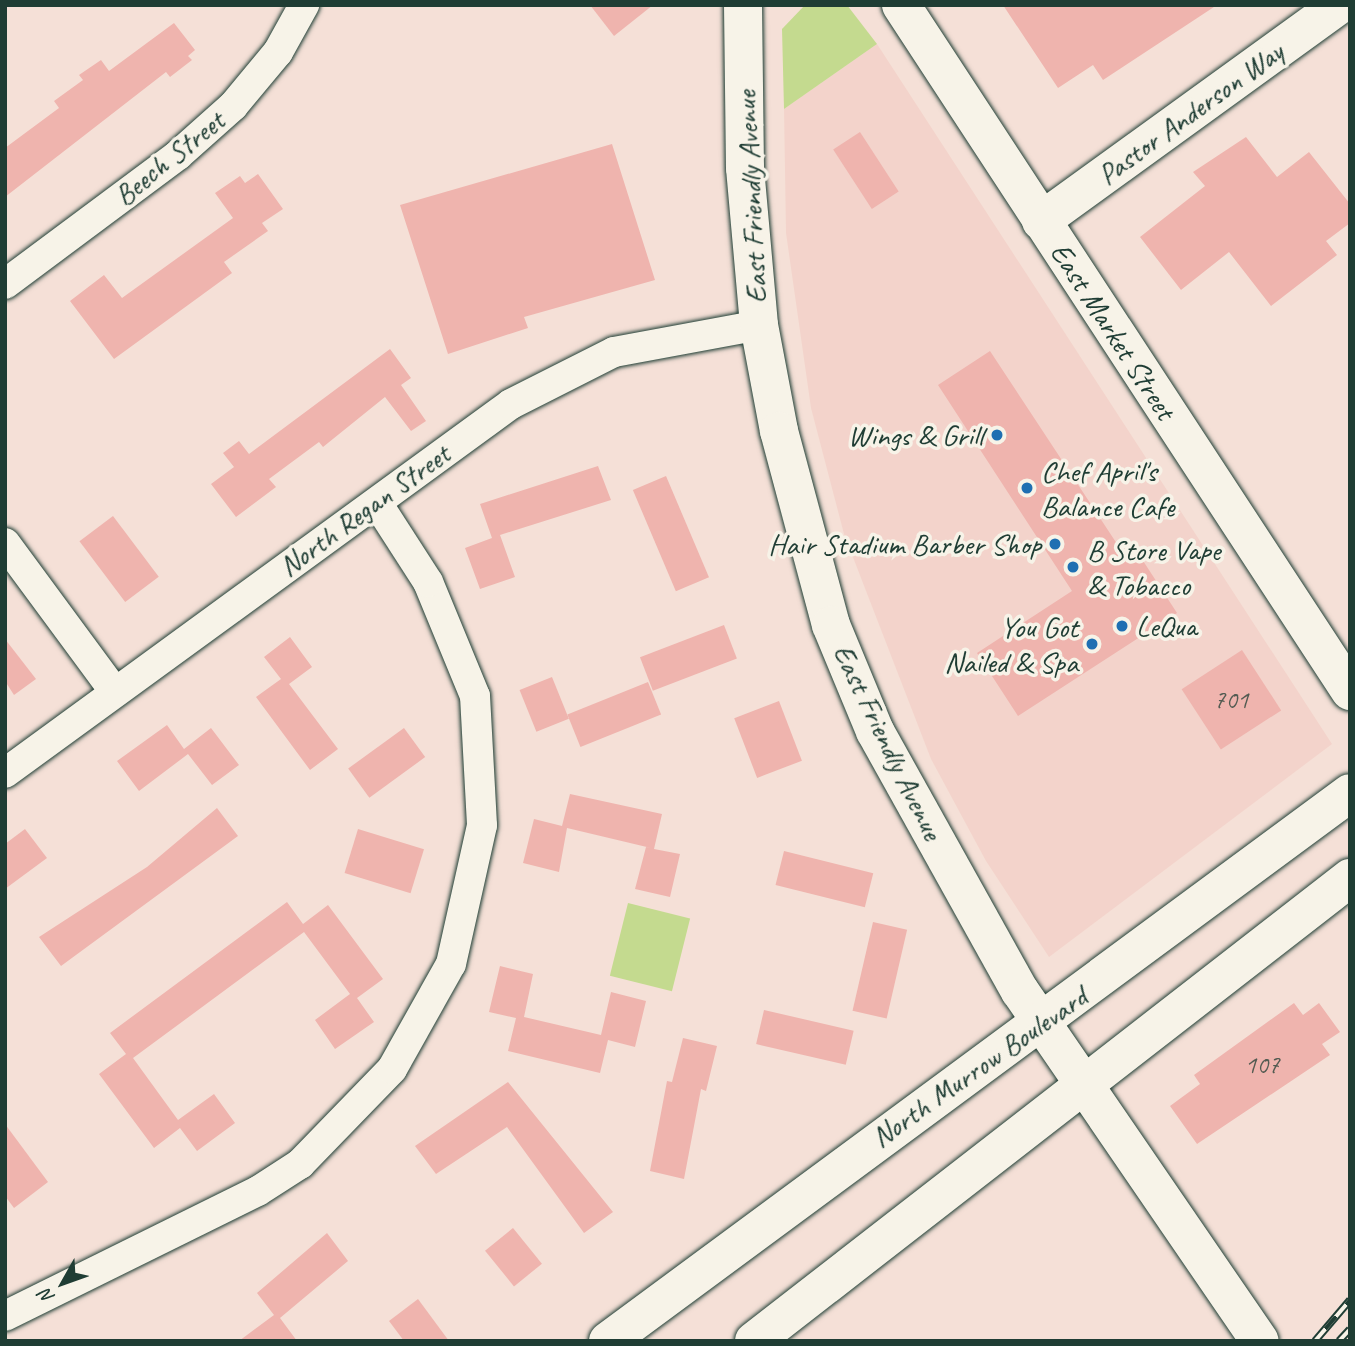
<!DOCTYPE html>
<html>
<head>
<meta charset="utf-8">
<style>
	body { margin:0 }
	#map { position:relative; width:1355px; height:1346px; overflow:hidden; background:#f5e0d7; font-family:Caveat,sans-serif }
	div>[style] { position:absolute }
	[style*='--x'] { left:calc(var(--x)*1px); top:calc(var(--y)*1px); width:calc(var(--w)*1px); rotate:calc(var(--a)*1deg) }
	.built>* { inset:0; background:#f3d3cb }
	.green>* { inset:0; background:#c4da8f; transform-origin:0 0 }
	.building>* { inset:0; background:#efb4ae; transform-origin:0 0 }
	.roads { filter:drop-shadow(0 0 2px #1f3d34) drop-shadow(0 0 2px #1f3d34) }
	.street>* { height:30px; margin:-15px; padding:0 15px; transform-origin:15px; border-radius:15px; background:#f7f3e8 }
	.secondary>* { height:38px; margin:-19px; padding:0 19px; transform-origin:19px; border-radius:19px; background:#f7f3e8 }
	.primary>* { height:38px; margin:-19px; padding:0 19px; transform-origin:19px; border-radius:19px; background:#f7f3e8 }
	.rail>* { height:8px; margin-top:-4px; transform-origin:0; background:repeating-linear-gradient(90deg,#f7f3e8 0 16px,#1f3d34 0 32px); box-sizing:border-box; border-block:2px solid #1f3d34 }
	.dots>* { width:19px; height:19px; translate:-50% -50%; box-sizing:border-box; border:4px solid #f7f3e8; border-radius:50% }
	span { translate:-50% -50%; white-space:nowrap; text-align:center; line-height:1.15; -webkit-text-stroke:7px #f7f3e8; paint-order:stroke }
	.number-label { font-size:26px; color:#535b52 }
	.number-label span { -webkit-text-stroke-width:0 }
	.street-label { font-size:30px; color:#1f3d34 }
	.poi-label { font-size:30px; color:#1f3d34 }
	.right { translate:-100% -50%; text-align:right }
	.left { translate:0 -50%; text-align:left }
	.frame { position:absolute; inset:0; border:7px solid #1f3d34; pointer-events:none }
	.north { position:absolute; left:28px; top:1248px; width:70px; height:70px; -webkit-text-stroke:5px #f7f3e8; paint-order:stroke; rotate:230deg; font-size:19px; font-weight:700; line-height:28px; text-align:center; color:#1f3d34 }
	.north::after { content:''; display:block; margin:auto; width:24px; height:32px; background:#1f3d34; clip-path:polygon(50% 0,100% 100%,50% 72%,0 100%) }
</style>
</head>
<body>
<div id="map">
	<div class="built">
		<div style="clip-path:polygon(877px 44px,1332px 744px,1049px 957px,986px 861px,931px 759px,844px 534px,811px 408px,786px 233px,784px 109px)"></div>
	</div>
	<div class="green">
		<div style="clip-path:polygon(805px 5px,847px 5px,877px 44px,784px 109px,782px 29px)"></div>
		<div style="left:628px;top:903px;width:64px;height:75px;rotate:14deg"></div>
	</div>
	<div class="building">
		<div style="clip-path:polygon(590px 5px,653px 5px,614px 36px)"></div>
		<div style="clip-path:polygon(1003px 5px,1217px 5px,1103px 80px,1093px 65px,1058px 88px)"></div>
		<div style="clip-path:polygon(174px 23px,195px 50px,188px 56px,192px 60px,170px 77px,166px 72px,5px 197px,5px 148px,59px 108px,54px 101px,83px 80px,79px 75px,101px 60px,109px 71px)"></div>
		<div style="left:860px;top:132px;width:71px;height:32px;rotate:57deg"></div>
		<div style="clip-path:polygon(1246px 137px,1277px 177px,1309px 152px,1350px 204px,1350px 223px,1326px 241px,1337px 255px,1271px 306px,1229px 252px,1181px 290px,1140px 237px,1205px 186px,1193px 172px)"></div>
		<div style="clip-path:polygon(612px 144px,655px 280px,524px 317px,528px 328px,448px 354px,400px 205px)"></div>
		<div style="clip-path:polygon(258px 174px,283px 209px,262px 223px,268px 231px,224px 262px,232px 273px,114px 359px,70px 301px,104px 275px,122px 298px,233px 218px,215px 193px,240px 176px,245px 183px)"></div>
		<div style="clip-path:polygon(390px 349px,411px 378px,401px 385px,426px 421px,411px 431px,385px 397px,323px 447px,319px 442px,269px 479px,276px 487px,236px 517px,211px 484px,234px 467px,223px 453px,239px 441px,249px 454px)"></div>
		<div style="clip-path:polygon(990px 351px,1125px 556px,1136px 550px,1177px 613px,1018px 716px,977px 653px,1072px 591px,938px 385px)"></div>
		<div style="clip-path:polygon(598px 466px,611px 500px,500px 535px,515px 577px,480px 589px,465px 548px,492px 538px,480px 504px)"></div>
		<div style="left:666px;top:476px;width:110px;height:36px;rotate:67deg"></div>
		<div style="left:113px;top:516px;width:76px;height:42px;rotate:53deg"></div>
		<div style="left:724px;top:625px;width:36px;height:90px;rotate:69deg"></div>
		<div style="clip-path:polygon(290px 637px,312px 667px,289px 684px,338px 749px,310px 770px,256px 697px,281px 679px,264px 657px)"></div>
		<div style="clip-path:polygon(5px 639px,36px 679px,14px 695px,5px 681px)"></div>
		<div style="left:1242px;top:650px;width:72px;height:72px;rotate:57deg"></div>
		<div style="left:552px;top:677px;width:45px;height:35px;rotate:68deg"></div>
		<div style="left:648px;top:682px;width:35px;height:87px;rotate:68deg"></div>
		<div style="left:779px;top:701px;width:64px;height:48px;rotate:69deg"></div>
		<div style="clip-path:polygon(167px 725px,184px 749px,211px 728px,239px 765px,212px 785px,188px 754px,139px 791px,117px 761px)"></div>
		<div style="left:404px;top:728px;width:36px;height:69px;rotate:54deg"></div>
		<div style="clip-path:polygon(570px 794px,662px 814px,654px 849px,680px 854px,670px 897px,635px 889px,646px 847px,651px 848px,567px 828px,559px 872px,523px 863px,534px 819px,562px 826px)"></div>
		<div style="clip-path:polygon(217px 808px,238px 836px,61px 966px,39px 937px,147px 867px)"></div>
		<div style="clip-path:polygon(25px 829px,47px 858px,5px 889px,5px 844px)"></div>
		<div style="left:358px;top:829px;width:69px;height:46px;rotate:17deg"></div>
		<div style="left:784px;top:851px;width:92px;height:35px;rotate:14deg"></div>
		<div style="clip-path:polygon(287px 902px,303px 924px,328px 905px,383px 979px,357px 998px,374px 1022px,335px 1049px,315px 1020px,350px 994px,304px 932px,133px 1058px,178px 1120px,214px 1094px,235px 1123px,197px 1151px,180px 1128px,154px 1148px,99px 1074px,126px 1054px,110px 1033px)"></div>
		<div style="left:873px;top:922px;width:35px;height:91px;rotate:13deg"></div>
		<div style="clip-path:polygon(500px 966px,533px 974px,524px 1017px,601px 1035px,611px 992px,646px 1001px,635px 1047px,608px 1040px,600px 1073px,508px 1051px,516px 1018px,489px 1012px)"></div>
		<div style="clip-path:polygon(1294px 1003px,1303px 1015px,1319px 1003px,1340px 1032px,1322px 1044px,1330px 1055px,1197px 1144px,1170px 1106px,1200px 1084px,1194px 1075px)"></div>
		<div style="left:764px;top:1010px;width:92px;height:35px;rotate:13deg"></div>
		<div style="clip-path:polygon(683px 1038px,717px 1046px,706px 1091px,701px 1089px,684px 1179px,650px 1171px,667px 1081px,672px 1082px)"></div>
		<div style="clip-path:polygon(508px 1082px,613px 1212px,584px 1233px,507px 1127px,436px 1174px,415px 1146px)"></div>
		<div style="clip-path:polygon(5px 1124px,48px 1182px,14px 1208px,5px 1196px)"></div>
		<div style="left:513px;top:1228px;width:46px;height:36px;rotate:51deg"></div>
		<div style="clip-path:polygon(327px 1233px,348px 1261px,280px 1318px,297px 1341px,239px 1341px,274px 1315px,257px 1293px)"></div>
		<div style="clip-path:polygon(418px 1299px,449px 1341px,404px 1341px,389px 1321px)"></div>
	</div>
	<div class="roads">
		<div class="street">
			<div style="--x:5;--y:284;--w:216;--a:-36.7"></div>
			<div style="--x:178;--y:155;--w:74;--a:-41.7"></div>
			<div style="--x:233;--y:106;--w:70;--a:-50.2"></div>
			<div style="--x:278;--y:52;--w:54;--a:-61"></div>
			<div style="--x:5;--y:543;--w:185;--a:53.6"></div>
			<div style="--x:5;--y:773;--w:626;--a:-36.1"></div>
			<div style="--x:511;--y:404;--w:115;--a:-26.8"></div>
			<div style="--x:614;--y:352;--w:147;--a:-10.5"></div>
			<div style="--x:5;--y:1316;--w:282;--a:-26.3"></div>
			<div style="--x:258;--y:1191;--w:50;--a:-32.7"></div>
			<div style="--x:300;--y:1164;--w:132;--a:-45.9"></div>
			<div style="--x:392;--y:1069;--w:120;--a:-60.7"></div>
			<div style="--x:451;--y:964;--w:142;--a:-77.4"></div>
			<div style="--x:482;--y:825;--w:129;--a:-93.1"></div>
			<div style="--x:475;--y:696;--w:123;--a:-112.4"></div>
			<div style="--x:428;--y:582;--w:94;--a:-122.8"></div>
		</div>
		<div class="secondary">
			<div style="--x:743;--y:5;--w:163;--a:89.3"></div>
			<div style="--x:745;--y:168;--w:158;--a:84.9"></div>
			<div style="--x:759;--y:325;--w:108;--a:79.3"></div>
			<div style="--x:779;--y:431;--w:201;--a:75"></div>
			<div style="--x:831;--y:625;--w:115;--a:67.5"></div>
			<div style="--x:875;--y:731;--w:298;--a:60.9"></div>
			<div style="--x:1020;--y:991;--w:424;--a:55.6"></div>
			<div style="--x:901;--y:5;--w:820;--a:56.79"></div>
			<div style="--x:1041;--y:221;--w:368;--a:-35.9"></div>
		</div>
		<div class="primary">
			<div style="--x:608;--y:1341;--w:922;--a:-36.45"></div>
			<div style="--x:754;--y:1341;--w:755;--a:-37.84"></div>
		</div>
	</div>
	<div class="rail">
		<div style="--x:1315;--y:1341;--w:54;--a:-49.5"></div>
		<div style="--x:1339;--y:1341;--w:16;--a:-47"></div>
	</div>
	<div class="dots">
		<div style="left:997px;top:435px;background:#1f6fb2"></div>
		<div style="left:1027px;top:488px;background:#1f6fb2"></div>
		<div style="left:1055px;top:544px;background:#1f6fb2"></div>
		<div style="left:1073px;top:567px;background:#1f6fb2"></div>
		<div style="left:1122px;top:626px;background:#1f6fb2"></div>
		<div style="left:1092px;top:644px;background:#1f6fb2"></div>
	</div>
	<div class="number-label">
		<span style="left:1231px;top:700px">701</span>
		<span style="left:1262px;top:1065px">107</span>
	</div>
	<div class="street-label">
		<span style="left:1190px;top:113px;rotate:-36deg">Pastor Anderson Way</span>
		<span style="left:169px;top:158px;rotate:-39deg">Beech Street</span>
		<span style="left:751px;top:197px;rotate:-93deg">East Friendly Avenue</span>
		<span style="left:1113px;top:331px;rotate:57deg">East Market Street</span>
		<span style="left:364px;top:510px;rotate:-36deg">North Regan Street</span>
		<span style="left:888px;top:742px;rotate:64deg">East Friendly Avenue</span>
		<span style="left:979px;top:1067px;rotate:-35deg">North Murrow Boulevard</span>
	</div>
	<div class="poi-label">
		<span class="right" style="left:983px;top:435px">Wings &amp; Grill</span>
		<span class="left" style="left:1041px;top:488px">Chef April's<br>Balance Cafe</span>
		<span class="right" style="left:1041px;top:544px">Hair Stadium Barber Shop</span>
		<span class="left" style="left:1087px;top:567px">B Store Vape<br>&amp; Tobacco</span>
		<span class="left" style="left:1136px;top:626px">LeQua</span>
		<span class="right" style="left:1078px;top:644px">You Got<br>Nailed &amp; Spa</span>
	</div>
	<div class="frame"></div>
	<div class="north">N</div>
</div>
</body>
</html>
